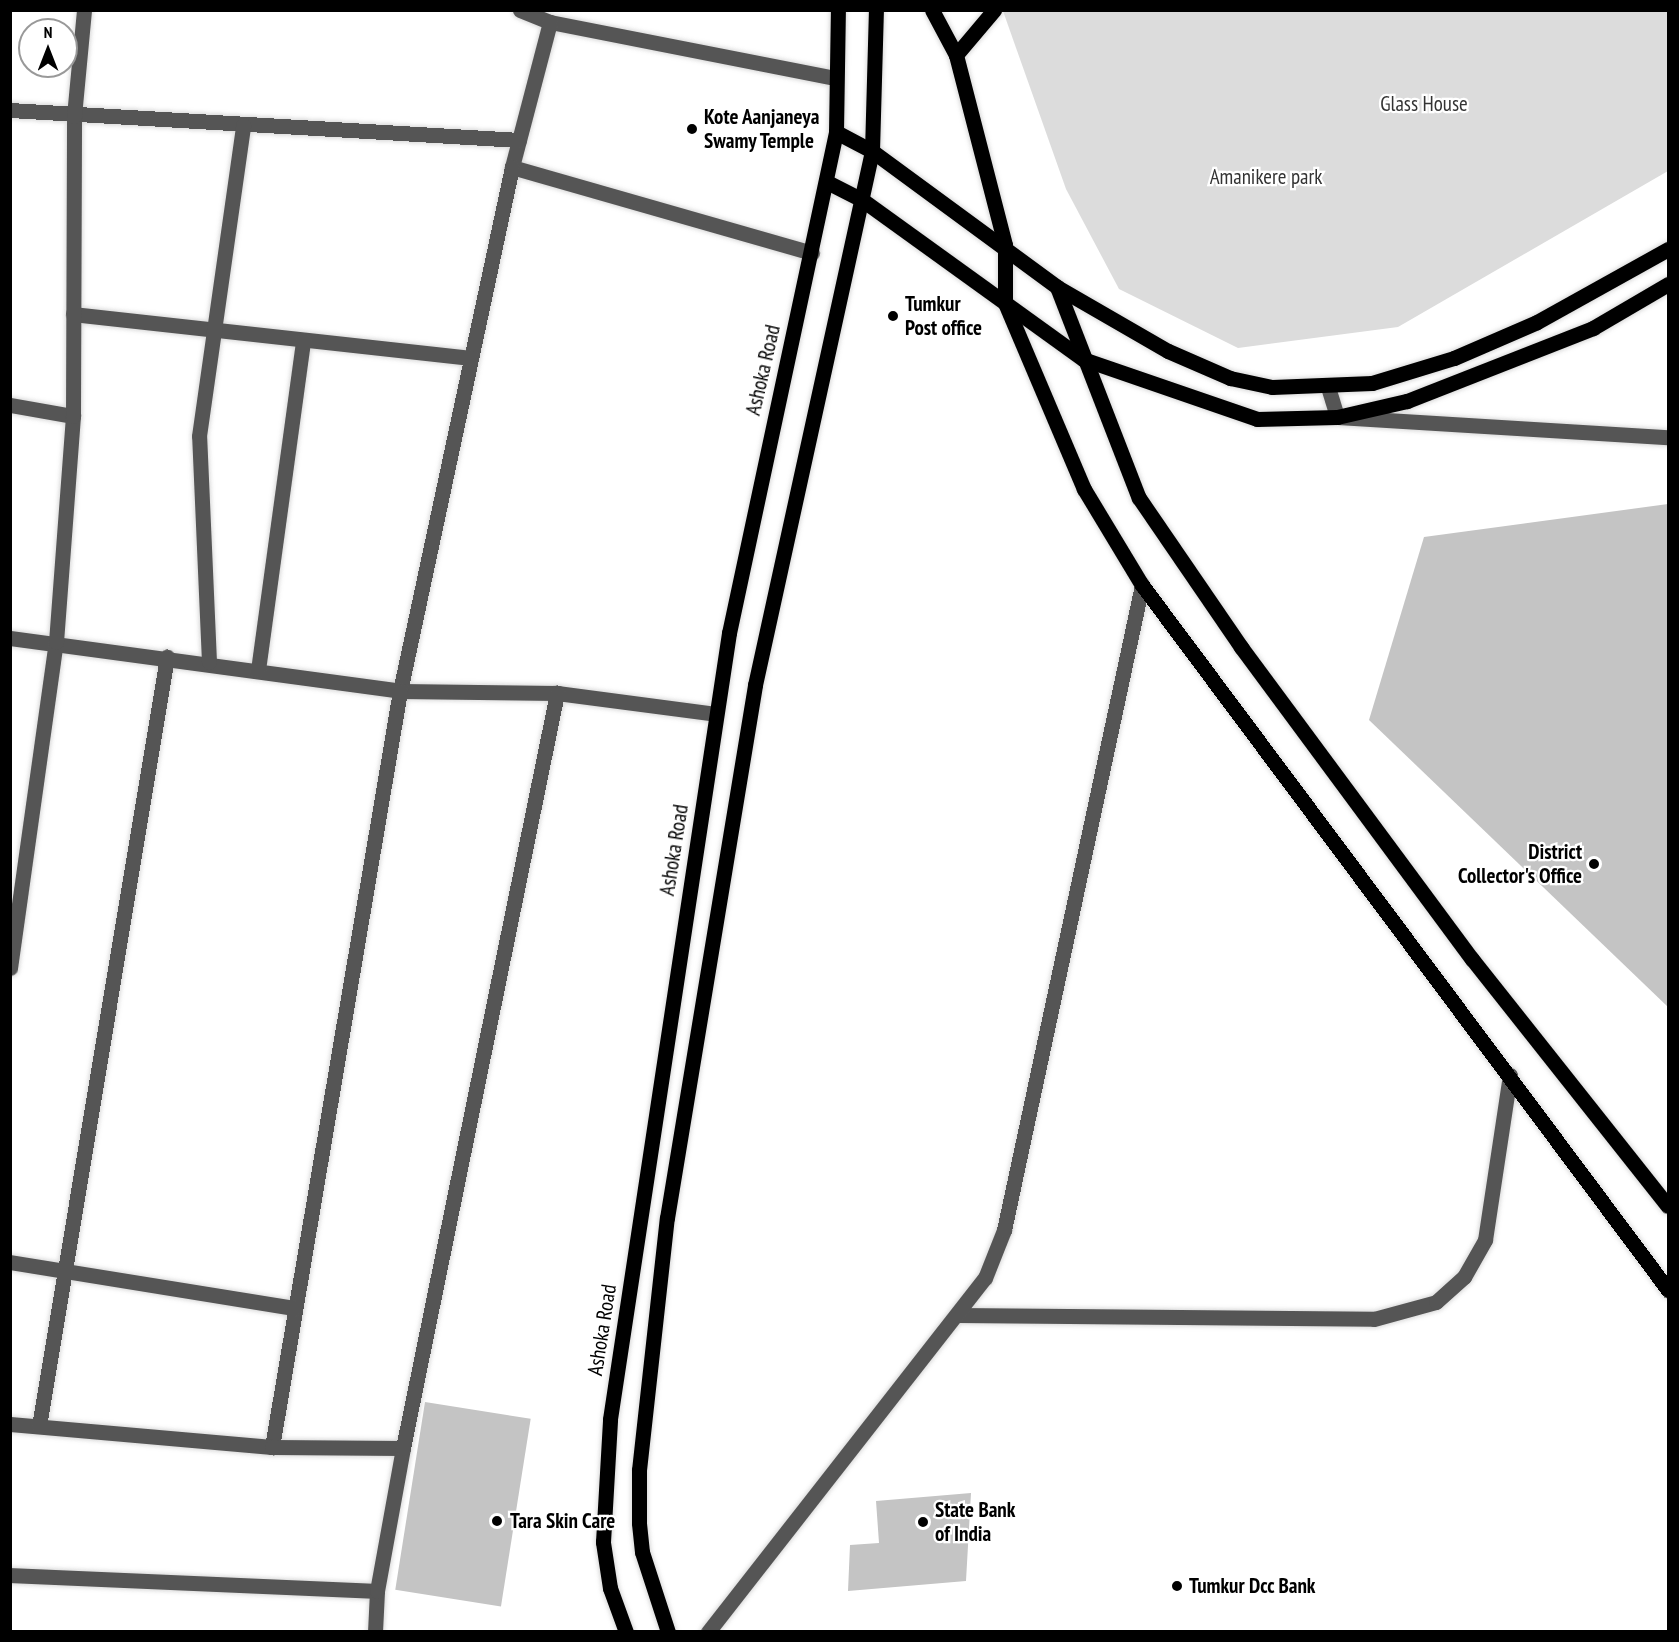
<!DOCTYPE html>
<html>
<head>
<meta charset="utf-8">
<style>
	body { margin:0 }
	#map { position:relative; width:1679px; height:1642px; overflow:hidden; background:#fff; font-family:"PT Sans Narrow",sans-serif }
	div>[style] { position:absolute }
	[style*='--x'] { left:calc(var(--x)*1px); top:calc(var(--y)*1px); width:calc(var(--w)*1px); rotate:calc(var(--a)*1deg) }
	.green>* { inset:0; background:#dcdcdc }
	.building>* { inset:0; background:#c4c4c4; transform-origin:0 0 }
	.roads { filter:drop-shadow(0 0 2px #dbdbdb) drop-shadow(0 0 2px #dbdbdb) }
	.minor>* { height:15px; margin:-7.5px; padding:0 7.5px; transform-origin:7.5px; border-radius:7.5px; background:#555 }
	.major>* { height:15px; margin:-7.5px; padding:0 7.5px; transform-origin:7.5px; border-radius:7.5px; background:#000 }
	.dots>* { width:16px; height:16px; translate:-50% -50%; box-sizing:border-box; border:3px solid #fff; border-radius:50% }
	span { translate:-50% -50%; white-space:nowrap; text-align:center; line-height:1.15; -webkit-text-stroke:4.5px #fff; paint-order:stroke }
	.park-label { font-size:21px; color:#333 }
	.poi-label { font-size:21px; color:#000; font-weight:700 }
	.left { translate:0 -50%; text-align:left }
	.right { translate:-100% -50%; text-align:right }
	.street-label { font-size:21px; color:#000 }
	.frame { position:absolute; inset:0; border:12px solid #000; pointer-events:none }
	.north { position:absolute; left:18px; top:18px; width:60px; height:60px; box-sizing:border-box; background:#fff; border:2px solid #999; border-radius:50%; rotate:0deg; font-size:16px; font-weight:700; line-height:24px; text-align:center; color:#000 }
	.north::after { content:''; display:block; margin:auto; width:21px; height:27px; background:#000; clip-path:polygon(50% 0,100% 100%,50% 72%,0 100%) }
</style>
</head>
<body>
<div id="map">
	<div class="green">
		<div style="clip-path:polygon(1003px 11px,1668px 11px,1668px 171px,1398px 327px,1238px 348px,1119px 289px,1066px 189px)"></div>
	</div>
	<div class="building">
		<div style="clip-path:polygon(1668px 504px,1668px 1007px,1369px 720px,1424px 537px)"></div>
		<div style="left:425px;top:1402px;width:107px;height:190px;rotate:9deg"></div>
		<div style="clip-path:polygon(971px 1493px,966px 1581px,848px 1591px,850px 1545px,879px 1543px,876px 1501px)"></div>
	</div>
	<div class="roads">
		<div class="minor">
			<div style="--x:520;--y:10;--w:32;--a:22"></div>
			<div style="--x:550;--y:22;--w:291;--a:11.1"></div>
			<div style="--x:550;--y:22;--w:150;--a:104.7"></div>
			<div style="--x:512;--y:167;--w:312;--a:16"></div>
			<div style="--x:10;--y:110;--w:510;--a:3.37"></div>
			<div style="--x:512;--y:167;--w:536;--a:102.06"></div>
			<div style="--x:400;--y:691;--w:157;--a:0.7"></div>
			<div style="--x:557;--y:693;--w:160;--a:7.5"></div>
			<div style="--x:73;--y:314;--w:400;--a:6.3"></div>
			<div style="--x:1328;--y:387;--w:31;--a:73"></div>
			<div style="--x:1337;--y:417;--w:332;--a:3.5"></div>
			<div style="--x:10;--y:405;--w:64;--a:9.9"></div>
			<div style="--x:10;--y:638;--w:394;--a:7.7"></div>
			<div style="--x:400;--y:691;--w:767;--a:99.61"></div>
			<div style="--x:209;--y:662;--w:226;--a:-92.5"></div>
			<div style="--x:199;--y:436;--w:314;--a:-81.9"></div>
			<div style="--x:258;--y:670;--w:333;--a:-82.2"></div>
			<div style="--x:10;--y:968;--w:329;--a:-82"></div>
			<div style="--x:56;--y:642;--w:227;--a:-85.7"></div>
			<div style="--x:73;--y:416;--w:300;--a:-89.8"></div>
			<div style="--x:74;--y:116;--w:106;--a:-84.6"></div>
			<div style="--x:10;--y:1262;--w:288;--a:9.2"></div>
			<div style="--x:957;--y:1315;--w:417;--a:0.5"></div>
			<div style="--x:1374;--y:1319;--w:64;--a:-15.3"></div>
			<div style="--x:1436;--y:1302;--w:38;--a:-42"></div>
			<div style="--x:1464;--y:1277;--w:43;--a:-60.4"></div>
			<div style="--x:1485;--y:1240;--w:167;--a:-81.4"></div>
			<div style="--x:10;--y:1424;--w:263;--a:5"></div>
			<div style="--x:272;--y:1447;--w:131;--a:0.4"></div>
			<div style="--x:39;--y:1426;--w:780;--a:-80.55"></div>
			<div style="--x:10;--y:1575;--w:367;--a:2.5"></div>
			<div style="--x:375;--y:1632;--w:41;--a:-87.2"></div>
			<div style="--x:377;--y:1591;--w:145;--a:-79.7"></div>
			<div style="--x:403;--y:1448;--w:771;--a:-78.47"></div>
			<div style="--x:708;--y:1632;--w:449;--a:-52"></div>
			<div style="--x:985;--y:1278;--w:52;--a:-68.4"></div>
			<div style="--x:1004;--y:1230;--w:660;--a:-77.92"></div>
		</div>
		<div class="major">
			<div style="--x:932;--y:10;--w:51;--a:61.9"></div>
			<div style="--x:956;--y:55;--w:196;--a:75.5"></div>
			<div style="--x:1005;--y:245;--w:58;--a:90"></div>
			<div style="--x:1005;--y:303;--w:202;--a:67"></div>
			<div style="--x:1084;--y:489;--w:112;--a:58.9"></div>
			<div style="--x:1142;--y:585;--w:880;--a:53.27"></div>
			<div style="--x:956;--y:55;--w:59;--a:-49.8"></div>
			<div style="--x:836;--y:132;--w:41;--a:27.8"></div>
			<div style="--x:872;--y:151;--w:230;--a:36.3"></div>
			<div style="--x:1057;--y:287;--w:128;--a:30"></div>
			<div style="--x:1168;--y:351;--w:68;--a:23.5"></div>
			<div style="--x:1230;--y:378;--w:43;--a:12.1"></div>
			<div style="--x:1272;--y:387;--w:100;--a:-2.3"></div>
			<div style="--x:1372;--y:383;--w:86;--a:-17"></div>
			<div style="--x:1454;--y:358;--w:90;--a:-23.4"></div>
			<div style="--x:1537;--y:322;--w:150;--a:-29.1"></div>
			<div style="--x:827;--y:182;--w:38;--a:27"></div>
			<div style="--x:861;--y:199;--w:274;--a:35.8"></div>
			<div style="--x:1083;--y:359;--w:184;--a:19"></div>
			<div style="--x:1257;--y:419;--w:80;--a:-1.4"></div>
			<div style="--x:1337;--y:417;--w:72;--a:-12.9"></div>
			<div style="--x:1407;--y:401;--w:200;--a:-21.4"></div>
			<div style="--x:1593;--y:328;--w:87;--a:-30.4"></div>
			<div style="--x:1057;--y:287;--w:226;--a:68.8"></div>
			<div style="--x:1139;--y:498;--w:181;--a:55.6"></div>
			<div style="--x:1241;--y:647;--w:388;--a:53.5"></div>
			<div style="--x:1472;--y:959;--w:315;--a:51.6"></div>
			<div style="--x:626;--y:1632;--w:47;--a:-110"></div>
			<div style="--x:610;--y:1588;--w:47;--a:-98.7"></div>
			<div style="--x:603;--y:1542;--w:123;--a:-86.7"></div>
			<div style="--x:610;--y:1419;--w:795;--a:-81.39"></div>
			<div style="--x:729;--y:633;--w:512;--a:-77.94"></div>
			<div style="--x:836;--y:132;--w:122;--a:-89.1"></div>
			<div style="--x:668;--y:1632;--w:84;--a:-108"></div>
			<div style="--x:642;--y:1552;--w:29;--a:-96"></div>
			<div style="--x:639;--y:1523;--w:53;--a:-90"></div>
			<div style="--x:639;--y:1470;--w:254;--a:-83.7"></div>
			<div style="--x:667;--y:1218;--w:540;--a:-80.62"></div>
			<div style="--x:755;--y:685;--w:547;--a:-77.64"></div>
			<div style="--x:872;--y:151;--w:141;--a:-88.4"></div>
		</div>
	</div>
	<div class="dots">
		<div style="left:692px;top:129px;background:#000"></div>
		<div style="left:893px;top:316px;background:#000"></div>
		<div style="left:1594px;top:864px;background:#000"></div>
		<div style="left:497px;top:1521px;background:#000"></div>
		<div style="left:923px;top:1522px;background:#000"></div>
		<div style="left:1177px;top:1586px;background:#000"></div>
	</div>
	<div class="park-label">
		<span style="left:1424px;top:104px">Glass House</span>
		<span style="left:1266px;top:177px">Amanikere park</span>
	</div>
	<div class="poi-label">
		<span class="left" style="left:704px;top:129px">Kote Aanjaneya<br>Swamy Temple</span>
		<span class="left" style="left:905px;top:316px">Tumkur<br>Post office</span>
		<span class="right" style="left:1582px;top:864px">District<br>Collector's Office</span>
		<span class="left" style="left:935px;top:1522px">State Bank<br>of India</span>
		<span class="left" style="left:510px;top:1521px">Tara Skin Care</span>
		<span class="left" style="left:1189px;top:1586px">Tumkur Dcc Bank</span>
	</div>
	<div class="street-label">
		<span style="left:763px;top:370px;rotate:-77deg">Ashoka Road</span>
		<span style="left:674px;top:850px;rotate:-81deg">Ashoka Road</span>
		<span style="left:602px;top:1330px;rotate:-81deg">Ashoka Road</span>
	</div>
	<div class="frame"></div>
	<div class="north">N</div>
</div>
</body>
</html>
